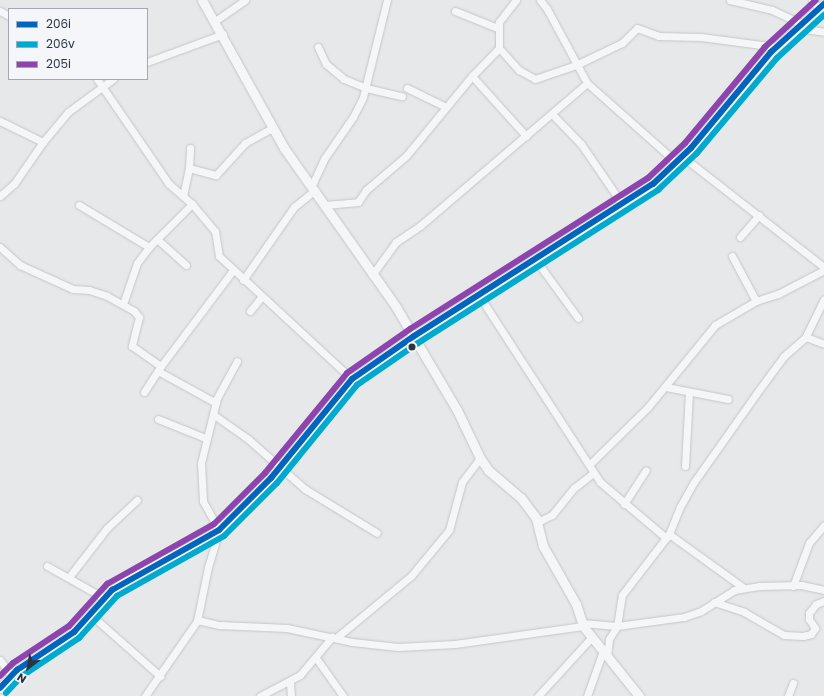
<!DOCTYPE html>
<html>
<head>
<meta charset="utf-8">
<style>
	body { margin:0 }
	#map { position:relative; width:824px; height:696px; overflow:hidden; background:#e6e8ea; font-family:Poppins,sans-serif }
	div>[style] { position:absolute }
	[style*='--x'] { left:calc(var(--x)*1px); top:calc(var(--y)*1px); width:calc(var(--w)*1px); rotate:calc(var(--a)*1deg) }
	.roads { filter:drop-shadow(0 0 1px #c4c6c8) drop-shadow(0 0 1px #c4c6c8) }
	.minor>* { height:7px; margin:-3.5px; padding:0 3.5px; transform-origin:3.5px; border-radius:3.5px; background:#f5f6f7 }
	.tertiary>* { height:9px; margin:-4.5px; padding:0 4.5px; transform-origin:4.5px; border-radius:4.5px; background:#f5f6f7 }
	.bus-1>* { height:6px; margin:-3px; padding:0 3px; transform-origin:3px; border-radius:3px; background:#0065bd }
	.bus-2>* { height:6px; margin:-3px; padding:0 3px; transform-origin:3px; border-radius:3px; background:#00a9ce }
	.bus-3>* { height:6px; margin:-3px; padding:0 3px; transform-origin:3px; border-radius:3px; background:#8e44ad }
	.dots>* { width:11px; height:11px; translate:-50% -50%; box-sizing:border-box; border:2px solid #f4f6f9; border-radius:50% }
	span { translate:-50% -50%; white-space:nowrap; text-align:center; line-height:1.15; -webkit-text-stroke:3.5px #f4f6f9; paint-order:stroke }
	.legend { position:absolute; left:8px; top:8px; width:140px; height:72px; box-sizing:border-box; background:#f4f6f9; border:1px solid #a4a8b1; margin:0; padding:5px 7px; list-style:none; font-size:12px; color:#2b3445 }
	.legend li { display:flex; align-items:center; gap:8px; height:20px }
	.legend b { width:20px; border:1px solid #a4a8b1 }
	.north { position:absolute; left:8px; top:648px; width:40px; height:40px; -webkit-text-stroke:3px #f4f6f9; paint-order:stroke; rotate:212deg; font-size:11px; font-weight:700; line-height:16px; text-align:center; color:#2b3445 }
	.north::after { content:''; display:block; margin:auto; width:14px; height:18px; background:#2b3445; clip-path:polygon(50% 0,100% 100%,50% 72%,0 100%) }
</style>
</head>
<body>
<div id="map">
	<div class="roads">
		<div class="minor">
			<div style="--x:516;--y:0;--w:28;--a:128"></div>
			<div style="--x:499;--y:22;--w:26;--a:90"></div>
			<div style="--x:499;--y:48;--w:30;--a:48"></div>
			<div style="--x:519;--y:70;--w:18;--a:29"></div>
			<div style="--x:535;--y:79;--w:43;--a:-18.9"></div>
			<div style="--x:576;--y:65;--w:51;--a:-25.6"></div>
			<div style="--x:622;--y:43;--w:21;--a:-45"></div>
			<div style="--x:637;--y:28;--w:23;--a:20"></div>
			<div style="--x:659;--y:36;--w:42;--a:1.4"></div>
			<div style="--x:701;--y:37;--w:76;--a:7.6"></div>
			<div style="--x:540;--y:0;--w:11;--a:52"></div>
			<div style="--x:547;--y:9;--w:84;--a:61.6"></div>
			<div style="--x:587;--y:83;--w:120;--a:41.6"></div>
			<div style="--x:730;--y:0;--w:43;--a:13.4"></div>
			<div style="--x:772;--y:10;--w:33;--a:25"></div>
			<div style="--x:812;--y:0;--w:11;--a:52"></div>
			<div style="--x:0;--y:11;--w:10;--a:29"></div>
			<div style="--x:455;--y:11;--w:45;--a:22"></div>
			<div style="--x:215;--y:21;--w:37;--a:-35"></div>
			<div style="--x:797;--y:28;--w:27;--a:8"></div>
			<div style="--x:318;--y:47;--w:19;--a:65"></div>
			<div style="--x:326;--y:64;--w:23;--a:40"></div>
			<div style="--x:344;--y:79;--w:24;--a:22"></div>
			<div style="--x:366;--y:88;--w:37;--a:13"></div>
			<div style="--x:147;--y:62;--w:81;--a:-20.2"></div>
			<div style="--x:472;--y:76;--w:81;--a:48"></div>
			<div style="--x:97;--y:79;--w:127;--a:55.6"></div>
			<div style="--x:169;--y:184;--w:30;--a:41"></div>
			<div style="--x:192;--y:204;--w:35;--a:50"></div>
			<div style="--x:215;--y:231;--w:25;--a:81"></div>
			<div style="--x:219;--y:256;--w:181;--a:42.8"></div>
			<div style="--x:407;--y:88;--w:43;--a:26"></div>
			<div style="--x:552;--y:114;--w:42;--a:46"></div>
			<div style="--x:581;--y:144;--w:74;--a:55.5"></div>
			<div style="--x:0;--y:121;--w:48;--a:26"></div>
			<div style="--x:683;--y:157;--w:179;--a:38"></div>
			<div style="--x:189;--y:168;--w:28;--a:15"></div>
			<div style="--x:216;--y:175;--w:43;--a:-47.8"></div>
			<div style="--x:245;--y:143;--w:31;--a:-29"></div>
			<div style="--x:312;--y:185;--w:29;--a:-65"></div>
			<div style="--x:324;--y:159;--w:51;--a:-55.4"></div>
			<div style="--x:353;--y:117;--w:22;--a:-63"></div>
			<div style="--x:363;--y:97;--w:100;--a:-76.1"></div>
			<div style="--x:0;--y:196;--w:18;--a:-41"></div>
			<div style="--x:14;--y:184;--w:51;--a:-55.4"></div>
			<div style="--x:43;--y:142;--w:39;--a:-50"></div>
			<div style="--x:68;--y:112;--w:56;--a:-36.3"></div>
			<div style="--x:183;--y:196;--w:29;--a:-78"></div>
			<div style="--x:189;--y:168;--w:20;--a:-87"></div>
			<div style="--x:79;--y:205;--w:82;--a:31"></div>
			<div style="--x:325;--y:205;--w:33;--a:-5"></div>
			<div style="--x:358;--y:202;--w:14;--a:-56"></div>
			<div style="--x:366;--y:190;--w:52;--a:-40.4"></div>
			<div style="--x:406;--y:156;--w:104;--a:-50.5"></div>
			<div style="--x:472;--y:76;--w:39;--a:-46"></div>
			<div style="--x:740;--y:237;--w:29;--a:-49"></div>
			<div style="--x:157;--y:239;--w:39;--a:42"></div>
			<div style="--x:0;--y:247;--w:27;--a:42"></div>
			<div style="--x:20;--y:265;--w:58;--a:24.4"></div>
			<div style="--x:73;--y:289;--w:16;--a:4"></div>
			<div style="--x:89;--y:290;--w:19;--a:18"></div>
			<div style="--x:107;--y:296;--w:31;--a:29"></div>
			<div style="--x:134;--y:311;--w:8;--a:50"></div>
			<div style="--x:139;--y:317;--w:30;--a:104"></div>
			<div style="--x:132;--y:346;--w:35;--a:35"></div>
			<div style="--x:732;--y:256;--w:51;--a:61.9"></div>
			<div style="--x:535;--y:259;--w:73;--a:53.9"></div>
			<div style="--x:372;--y:275;--w:41;--a:-54"></div>
			<div style="--x:396;--y:242;--w:30;--a:-34"></div>
			<div style="--x:421;--y:225;--w:218;--a:-40.5"></div>
			<div style="--x:243;--y:280;--w:89;--a:-55.1"></div>
			<div style="--x:294;--y:207;--w:27;--a:-39"></div>
			<div style="--x:478;--y:294;--w:224;--a:57"></div>
			<div style="--x:600;--y:482;--w:87;--a:40.3"></div>
			<div style="--x:123;--y:304;--w:43;--a:-71.1"></div>
			<div style="--x:137;--y:263;--w:20;--a:-53"></div>
			<div style="--x:149;--y:247;--w:61;--a:-45"></div>
			<div style="--x:250;--y:311;--w:19;--a:-51"></div>
			<div style="--x:806;--y:337;--w:19;--a:21"></div>
			<div style="--x:158;--y:371;--w:66;--a:28.9"></div>
			<div style="--x:666;--y:387;--w:63;--a:11"></div>
			<div style="--x:144;--y:392;--w:31;--a:-57"></div>
			<div style="--x:161;--y:366;--w:120;--a:-53.1"></div>
			<div style="--x:214;--y:415;--w:42;--a:35.2"></div>
			<div style="--x:248;--y:439;--w:76;--a:41.3"></div>
			<div style="--x:305;--y:489;--w:84;--a:31.4"></div>
			<div style="--x:158;--y:419;--w:51;--a:22"></div>
			<div style="--x:590;--y:464;--w:81;--a:-44.5"></div>
			<div style="--x:648;--y:407;--w:106;--a:-50.7"></div>
			<div style="--x:715;--y:325;--w:48;--a:-30.3"></div>
			<div style="--x:756;--y:301;--w:23;--a:-18"></div>
			<div style="--x:778;--y:294;--w:52;--a:-27.6"></div>
			<div style="--x:685;--y:466;--w:73;--a:-86.9"></div>
			<div style="--x:624;--y:504;--w:40;--a:-57.1"></div>
			<div style="--x:538;--y:522;--w:16;--a:-27"></div>
			<div style="--x:552;--y:515;--w:35;--a:-51"></div>
			<div style="--x:574;--y:488;--w:24;--a:-38"></div>
			<div style="--x:669;--y:534;--w:92;--a:35.8"></div>
			<div style="--x:47;--y:566;--w:65;--a:29.3"></div>
			<div style="--x:69;--y:577;--w:62;--a:-52.2"></div>
			<div style="--x:107;--y:528;--w:41;--a:-43"></div>
			<div style="--x:793;--y:586;--w:46;--a:-69.6"></div>
			<div style="--x:809;--y:543;--w:23;--a:-50"></div>
			<div style="--x:714;--y:602;--w:32;--a:18"></div>
			<div style="--x:744;--y:612;--w:46;--a:29.9"></div>
			<div style="--x:784;--y:635;--w:19;--a:3"></div>
			<div style="--x:803;--y:636;--w:8;--a:-14"></div>
			<div style="--x:811;--y:634;--w:7;--a:-56"></div>
			<div style="--x:815;--y:628;--w:11;--a:-124"></div>
			<div style="--x:809;--y:619;--w:6;--a:-90"></div>
			<div style="--x:809;--y:613;--w:11;--a:-52"></div>
			<div style="--x:816;--y:604;--w:9;--a:-21"></div>
			<div style="--x:90;--y:614;--w:94;--a:41.5"></div>
			<div style="--x:197;--y:620;--w:23;--a:13"></div>
			<div style="--x:219;--y:625;--w:68;--a:2.5"></div>
			<div style="--x:287;--y:628;--w:66;--a:12.2"></div>
			<div style="--x:352;--y:642;--w:46;--a:6.2"></div>
			<div style="--x:398;--y:647;--w:57;--a:-3"></div>
			<div style="--x:455;--y:644;--w:129;--a:-8"></div>
			<div style="--x:582;--y:623;--w:35;--a:5"></div>
			<div style="--x:617;--y:626;--w:68;--a:-7.7"></div>
			<div style="--x:684;--y:617;--w:18;--a:-19"></div>
			<div style="--x:701;--y:611;--w:39;--a:-32"></div>
			<div style="--x:734;--y:590;--w:25;--a:-9"></div>
			<div style="--x:759;--y:586;--w:42;--a:-1.4"></div>
			<div style="--x:801;--y:585;--w:24;--a:12"></div>
			<div style="--x:336;--y:638;--w:97;--a:-39.6"></div>
			<div style="--x:411;--y:576;--w:60;--a:-50.4"></div>
			<div style="--x:449;--y:530;--w:50;--a:-74.8"></div>
			<div style="--x:462;--y:482;--w:30;--a:-53"></div>
			<div style="--x:607;--y:656;--w:17;--a:-83"></div>
			<div style="--x:609;--y:639;--w:15;--a:-58"></div>
			<div style="--x:617;--y:626;--w:31;--a:-81"></div>
			<div style="--x:622;--y:595;--w:77;--a:-52.4"></div>
			<div style="--x:669;--y:534;--w:29;--a:-68"></div>
			<div style="--x:680;--y:507;--w:29;--a:-61"></div>
			<div style="--x:694;--y:482;--w:108;--a:-54.8"></div>
			<div style="--x:756;--y:394;--w:47;--a:-53.6"></div>
			<div style="--x:784;--y:356;--w:28;--a:-41"></div>
			<div style="--x:805;--y:338;--w:43;--a:-64"></div>
			<div style="--x:316;--y:658;--w:47;--a:54.6"></div>
			<div style="--x:0;--y:660;--w:19;--a:54"></div>
			<div style="--x:290;--y:682;--w:14;--a:86"></div>
			<div style="--x:145;--y:696;--w:91;--a:-55.3"></div>
			<div style="--x:197;--y:621;--w:55;--a:-78.5"></div>
			<div style="--x:208;--y:567;--w:39;--a:-73"></div>
			<div style="--x:219;--y:530;--w:33;--a:-119"></div>
			<div style="--x:203;--y:501;--w:38;--a:-93"></div>
			<div style="--x:201;--y:463;--w:67;--a:-76.2"></div>
			<div style="--x:217;--y:398;--w:42;--a:-61.6"></div>
			<div style="--x:260;--y:696;--w:45;--a:-27.7"></div>
			<div style="--x:300;--y:675;--w:50;--a:-49.9"></div>
			<div style="--x:538;--y:696;--w:79;--a:-47.6"></div>
			<div style="--x:587;--y:696;--w:48;--a:-70.4"></div>
			<div style="--x:788;--y:696;--w:14;--a:-69"></div>
		</div>
		<div class="tertiary">
			<div style="--x:202;--y:0;--w:169;--a:61"></div>
			<div style="--x:284;--y:148;--w:194;--a:54.8"></div>
			<div style="--x:396;--y:307;--w:120;--a:59.4"></div>
			<div style="--x:457;--y:410;--w:53;--a:64.4"></div>
			<div style="--x:480;--y:458;--w:14;--a:56"></div>
			<div style="--x:488;--y:470;--w:43;--a:40.3"></div>
			<div style="--x:521;--y:498;--w:25;--a:53"></div>
			<div style="--x:536;--y:518;--w:29;--a:76"></div>
			<div style="--x:543;--y:546;--w:67;--a:60.4"></div>
			<div style="--x:576;--y:604;--w:23;--a:72"></div>
			<div style="--x:583;--y:626;--w:90;--a:51.3"></div>
			<div style="--x:0;--y:688;--w:25;--a:-47"></div>
			<div style="--x:17;--y:670;--w:69;--a:-33.7"></div>
			<div style="--x:74;--y:632;--w:57;--a:-47.9"></div>
			<div style="--x:112;--y:590;--w:17;--a:-33"></div>
			<div style="--x:126;--y:581;--w:106;--a:-28.7"></div>
			<div style="--x:219;--y:530;--w:74;--a:-45"></div>
			<div style="--x:271;--y:478;--w:128;--a:-50.7"></div>
			<div style="--x:352;--y:379;--w:75;--a:-34.7"></div>
			<div style="--x:414;--y:336;--w:283;--a:-32.5"></div>
			<div style="--x:653;--y:184;--w:52;--a:-43.5"></div>
			<div style="--x:691;--y:148;--w:125;--a:-50.2"></div>
			<div style="--x:771;--y:52;--w:72;--a:-42.2"></div>
		</div>
	</div>
	<div class="bus-1">
		<div style="--x:0;--y:688;--w:25;--a:-47"></div>
		<div style="--x:17;--y:670;--w:69;--a:-33.7"></div>
		<div style="--x:74;--y:632;--w:57;--a:-47.9"></div>
		<div style="--x:112;--y:590;--w:123;--a:-29.3"></div>
		<div style="--x:219;--y:530;--w:74;--a:-45"></div>
		<div style="--x:271;--y:478;--w:128;--a:-50.7"></div>
		<div style="--x:352;--y:379;--w:75;--a:-34.7"></div>
		<div style="--x:414;--y:336;--w:283;--a:-32.5"></div>
		<div style="--x:653;--y:184;--w:52;--a:-43.5"></div>
		<div style="--x:691;--y:148;--w:125;--a:-50.2"></div>
		<div style="--x:771;--y:52;--w:72;--a:-42.2"></div>
	</div>
	<div class="bus-2">
		<div style="--x:6;--y:693;--w:23;--a:-47"></div>
		<div style="--x:22;--y:676;--w:69;--a:-33.7"></div>
		<div style="--x:79;--y:638;--w:57;--a:-47.9"></div>
		<div style="--x:117;--y:596;--w:123;--a:-29.3"></div>
		<div style="--x:224;--y:536;--w:75;--a:-45"></div>
		<div style="--x:277;--y:483;--w:127;--a:-50.8"></div>
		<div style="--x:357;--y:385;--w:74;--a:-34.5"></div>
		<div style="--x:418;--y:343;--w:285;--a:-32.5"></div>
		<div style="--x:658;--y:190;--w:54;--a:-43.5"></div>
		<div style="--x:697;--y:153;--w:124;--a:-49.9"></div>
		<div style="--x:777;--y:58;--w:64;--a:-42.5"></div>
	</div>
	<div class="bus-3">
		<div style="--x:0;--y:676;--w:18;--a:-45"></div>
		<div style="--x:13;--y:663;--w:67;--a:-33.5"></div>
		<div style="--x:69;--y:626;--w:57;--a:-47.9"></div>
		<div style="--x:107;--y:584;--w:123;--a:-29.3"></div>
		<div style="--x:214;--y:524;--w:72;--a:-45"></div>
		<div style="--x:265;--y:473;--w:129;--a:-50.6"></div>
		<div style="--x:347;--y:373;--w:77;--a:-34.9"></div>
		<div style="--x:410;--y:329;--w:282;--a:-32.4"></div>
		<div style="--x:648;--y:178;--w:51;--a:-43.4"></div>
		<div style="--x:685;--y:143;--w:125;--a:-50.2"></div>
		<div style="--x:765;--y:47;--w:69;--a:-42.7"></div>
	</div>
	<div class="dots">
		<div style="left:412px;top:347px;background:#2b3445"></div>
	</div>
	<ul class="legend">
	<li><b style="height:5px;background:#0065bd"></b>206i</li>
	<li><b style="height:5px;background:#00a9ce"></b>206v</li>
	<li><b style="height:5px;background:#8e44ad"></b>205i</li>
	</ul>
	<div class="north">N</div>
</div>
</body>
</html>
